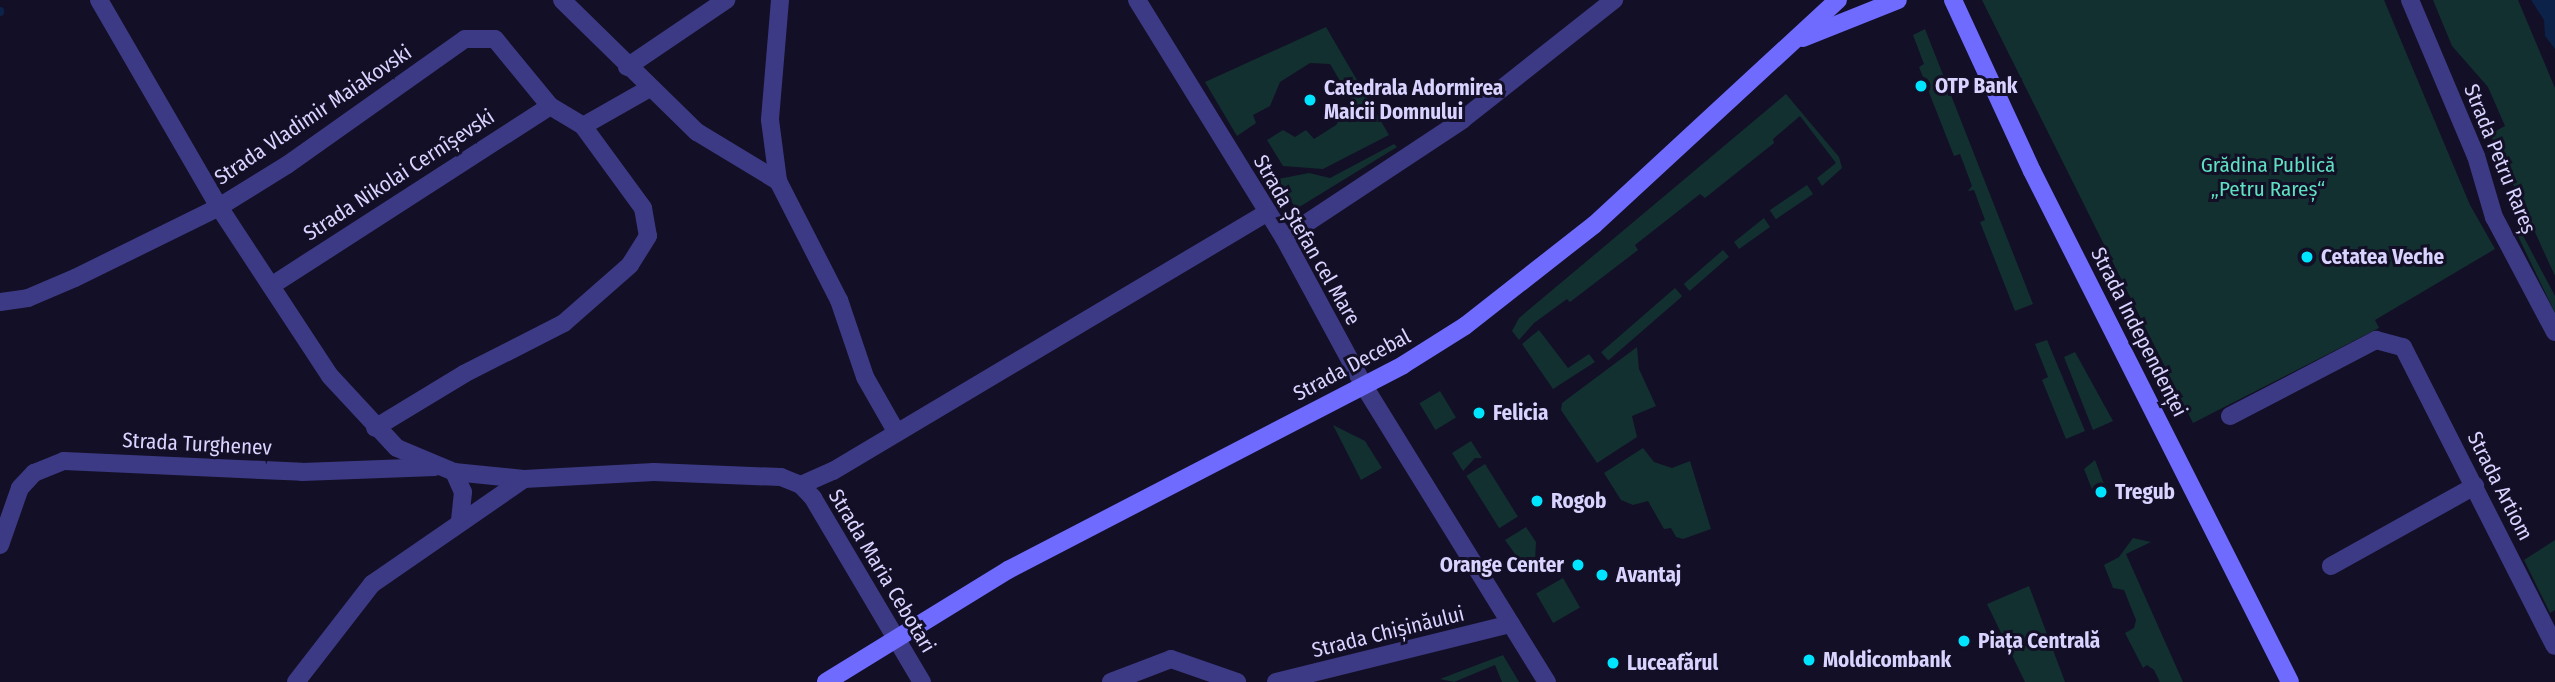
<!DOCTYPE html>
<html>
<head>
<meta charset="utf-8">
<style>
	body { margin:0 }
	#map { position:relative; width:2555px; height:682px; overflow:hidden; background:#130f26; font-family:"Fira Sans Condensed",sans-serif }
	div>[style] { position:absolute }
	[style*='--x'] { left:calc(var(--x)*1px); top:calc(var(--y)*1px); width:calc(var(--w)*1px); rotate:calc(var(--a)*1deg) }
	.green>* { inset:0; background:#12302f; transform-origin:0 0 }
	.water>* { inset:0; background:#0c2248 }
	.stream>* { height:7px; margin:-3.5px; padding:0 3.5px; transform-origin:3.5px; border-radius:3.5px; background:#0c2248 }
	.pedestrian>* { height:18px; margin:-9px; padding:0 9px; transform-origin:9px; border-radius:9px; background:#3d3a85 }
	.minor>* { height:18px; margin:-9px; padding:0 9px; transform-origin:9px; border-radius:9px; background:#3d3a85 }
	.secondary>* { height:18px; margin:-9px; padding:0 9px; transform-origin:9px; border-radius:9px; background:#6f6bff }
	.dots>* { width:19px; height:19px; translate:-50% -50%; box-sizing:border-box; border:4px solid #130f26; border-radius:50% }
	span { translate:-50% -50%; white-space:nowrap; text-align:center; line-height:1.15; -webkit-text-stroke:6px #130f26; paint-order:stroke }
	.poi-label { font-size:21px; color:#d9d4ff; font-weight:700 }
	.left { translate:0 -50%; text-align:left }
	.right { translate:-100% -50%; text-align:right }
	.street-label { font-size:21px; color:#d9d4ff }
	.park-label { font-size:21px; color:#5fe0c0 }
</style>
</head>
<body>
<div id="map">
	<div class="green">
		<div style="clip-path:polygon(1982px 0,2384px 0,2470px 205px,2495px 249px,2375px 320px,2379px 328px,2193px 423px)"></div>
		<div style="clip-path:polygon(2433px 0,2518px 0,2555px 88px,2555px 276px,2490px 134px,2505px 126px,2488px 87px,2452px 46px)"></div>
		<div style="clip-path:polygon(1326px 27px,1389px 135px,1323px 169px,1283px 166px,1267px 140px,1283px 130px,1295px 137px,1306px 130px,1314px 139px,1336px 125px,1352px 101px,1330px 64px,1310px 63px,1280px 82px,1270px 106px,1253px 115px,1256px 123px,1237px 136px,1205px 82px)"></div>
		<div style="clip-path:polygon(1925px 29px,2033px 304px,2015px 311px,1980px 222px,1985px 220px,1974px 190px,1968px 191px,1972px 186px,1960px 154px,1954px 156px,1919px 67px,1924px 64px,1913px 35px)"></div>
		<div style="clip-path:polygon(1786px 94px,1839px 157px,1842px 168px,1822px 186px,1817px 178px,1836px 163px,1800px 116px,1773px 139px,1774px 143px,1705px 198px,1700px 194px,1635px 245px,1638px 250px,1570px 302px,1567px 299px,1534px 323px,1519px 340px,1512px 331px,1519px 318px)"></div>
		<div style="clip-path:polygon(1394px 144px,1397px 147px,1296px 209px,1278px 179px,1309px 173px,1330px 178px)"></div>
		<div style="left:1807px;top:185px;width:11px;height:45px;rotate:56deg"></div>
		<div style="clip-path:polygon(1764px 218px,1770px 227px,1739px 249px,1734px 242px)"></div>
		<div style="clip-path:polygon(2520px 230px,2555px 296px,2555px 313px,2518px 236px)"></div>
		<div style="left:1723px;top:250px;width:9px;height:52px;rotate:49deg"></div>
		<div style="left:1675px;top:288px;width:11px;height:98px;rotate:49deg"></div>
		<div style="clip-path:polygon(1539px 330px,1568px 368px,1589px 354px,1595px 362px,1553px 389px,1522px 344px)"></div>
		<div style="clip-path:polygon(2047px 340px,2085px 431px,2066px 439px,2042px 380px,2048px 377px,2035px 344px)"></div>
		<div style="clip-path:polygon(1637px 347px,1639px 369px,1656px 406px,1632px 416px,1637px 437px,1597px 463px,1561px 410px,1562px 403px)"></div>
		<div style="clip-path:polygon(2075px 352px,2113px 421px,2093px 430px,2064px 357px)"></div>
		<div style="left:1440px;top:391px;width:31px;height:24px;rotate:59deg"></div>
		<div style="clip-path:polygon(1333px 425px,1365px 441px,1382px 468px,1361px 480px)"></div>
		<div style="clip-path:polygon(1471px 441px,1482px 458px,1475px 458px,1463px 471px,1452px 453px)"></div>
		<div style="clip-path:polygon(1643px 448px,1654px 462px,1672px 468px,1690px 461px,1711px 529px,1683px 539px,1676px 537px,1671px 528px,1664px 529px,1648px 501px,1633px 505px,1621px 500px,1604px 473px)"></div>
		<div style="clip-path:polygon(2095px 460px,2107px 492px,2095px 497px,2084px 469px)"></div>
		<div style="left:1485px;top:464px;width:62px;height:22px;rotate:58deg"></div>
		<div style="clip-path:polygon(1526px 527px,1536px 542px,1535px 561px,1525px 568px,1505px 540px)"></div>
		<div style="clip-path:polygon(2133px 538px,2151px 542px,2126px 554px,2183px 682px,2160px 682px,2154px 670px,2147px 665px,2143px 668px,2125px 633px,2134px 628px,2136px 620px,2124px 590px,2113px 588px,2104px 565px,2119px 557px)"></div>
		<div style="clip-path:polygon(2555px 540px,2555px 610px,2550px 613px,2524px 560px)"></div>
		<div style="left:1563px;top:578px;width:34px;height:31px;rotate:60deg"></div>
		<div style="clip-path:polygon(2029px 586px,2065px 682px,2025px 682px,1987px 604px)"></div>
		<div style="clip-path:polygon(1503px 655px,1519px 682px,1502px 682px,1495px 665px,1454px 682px,1440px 679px)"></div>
	</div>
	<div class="water">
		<div style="clip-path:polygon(2531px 0,2555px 0,2555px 49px,2545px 36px,2544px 20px)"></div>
	</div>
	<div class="stream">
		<div style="--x:0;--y:10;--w:2;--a:90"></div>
	</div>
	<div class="pedestrian">
		<div style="--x:2410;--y:0;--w:169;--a:67.1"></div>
		<div style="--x:2476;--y:156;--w:64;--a:73.6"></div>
	</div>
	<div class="minor">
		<div style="--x:99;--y:0;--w:239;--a:59.9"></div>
		<div style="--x:219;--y:207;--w:202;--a:56.7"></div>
		<div style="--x:330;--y:376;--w:98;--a:47.1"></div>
		<div style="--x:397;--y:448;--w:62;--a:22.8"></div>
		<div style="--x:454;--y:472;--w:70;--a:5.7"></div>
		<div style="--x:524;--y:479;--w:130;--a:-3.1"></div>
		<div style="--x:654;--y:472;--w:127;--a:2.3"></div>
		<div style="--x:781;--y:477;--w:22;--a:22"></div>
		<div style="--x:801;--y:485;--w:18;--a:47"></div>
		<div style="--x:813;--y:498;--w:214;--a:59.4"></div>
		<div style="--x:562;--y:0;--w:189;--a:44.4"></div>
		<div style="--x:697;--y:132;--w:95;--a:31.2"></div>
		<div style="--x:780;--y:0;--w:120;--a:94.8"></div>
		<div style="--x:770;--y:120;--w:62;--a:82.5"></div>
		<div style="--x:778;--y:181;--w:134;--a:62.9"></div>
		<div style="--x:839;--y:300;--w:81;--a:71.3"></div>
		<div style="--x:865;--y:377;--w:64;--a:60.3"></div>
		<div style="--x:1137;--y:0;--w:280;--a:58.3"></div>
		<div style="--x:1284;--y:238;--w:168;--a:61.6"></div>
		<div style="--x:1364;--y:386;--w:348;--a:58.3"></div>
		<div style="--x:627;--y:67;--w:120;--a:-34.1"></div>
		<div style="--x:583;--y:126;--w:77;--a:-29.6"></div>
		<div style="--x:2494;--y:217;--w:130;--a:62.1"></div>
		<div style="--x:1284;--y:238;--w:214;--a:-33.5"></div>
		<div style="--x:1462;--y:120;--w:194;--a:-38.3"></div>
		<div style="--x:274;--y:284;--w:328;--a:-32.8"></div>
		<div style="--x:0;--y:302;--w:28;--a:-8"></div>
		<div style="--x:28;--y:298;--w:51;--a:-23.1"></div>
		<div style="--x:75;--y:278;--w:161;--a:-26.2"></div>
		<div style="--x:219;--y:207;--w:80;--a:-31.7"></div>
		<div style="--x:287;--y:165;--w:218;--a:-35.3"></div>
		<div style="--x:465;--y:39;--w:30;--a:0"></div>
		<div style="--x:495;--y:39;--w:87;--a:50.6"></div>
		<div style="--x:550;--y:106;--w:39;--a:31"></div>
		<div style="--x:583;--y:126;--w:102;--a:53.8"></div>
		<div style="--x:643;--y:208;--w:28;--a:80"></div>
		<div style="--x:648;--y:236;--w:34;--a:122"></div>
		<div style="--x:630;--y:265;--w:88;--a:138.7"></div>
		<div style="--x:564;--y:323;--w:112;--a:153"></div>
		<div style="--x:464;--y:374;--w:104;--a:148.8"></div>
		<div style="--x:2230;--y:416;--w:165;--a:-27.5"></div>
		<div style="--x:2376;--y:340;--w:28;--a:15"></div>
		<div style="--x:2403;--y:347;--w:335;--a:63.1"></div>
		<div style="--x:454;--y:472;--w:22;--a:66"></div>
		<div style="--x:463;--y:492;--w:30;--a:96"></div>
		<div style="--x:801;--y:485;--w:35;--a:-24"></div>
		<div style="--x:833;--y:471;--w:506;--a:-30.77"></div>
		<div style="--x:0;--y:545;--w:60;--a:-70.7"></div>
		<div style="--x:20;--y:488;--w:21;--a:-47"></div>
		<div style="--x:34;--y:473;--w:32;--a:-22"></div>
		<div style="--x:64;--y:461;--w:238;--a:2.6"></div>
		<div style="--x:302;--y:472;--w:133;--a:-2.2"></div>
		<div style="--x:2331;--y:566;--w:165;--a:-29.1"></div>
		<div style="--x:296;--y:682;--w:124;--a:-52.2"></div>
		<div style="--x:372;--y:584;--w:185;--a:-34.6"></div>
		<div style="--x:1111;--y:682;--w:64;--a:-21"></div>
		<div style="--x:1171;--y:659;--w:70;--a:19.2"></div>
		<div style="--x:1276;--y:682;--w:242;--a:-13.9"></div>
	</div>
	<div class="secondary">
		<div style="--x:1953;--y:0;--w:188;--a:65.2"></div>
		<div style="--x:2032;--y:171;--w:572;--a:63.21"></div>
		<div style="--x:1803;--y:38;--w:102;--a:-21.8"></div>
		<div style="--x:826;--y:682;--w:214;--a:-31.6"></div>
		<div style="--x:1008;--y:570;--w:445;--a:-27.4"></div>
		<div style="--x:1403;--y:365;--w:73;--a:-32.2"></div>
		<div style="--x:1465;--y:326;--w:164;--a:-38.1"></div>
		<div style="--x:1594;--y:225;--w:332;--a:-42.7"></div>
	</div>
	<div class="dots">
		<div style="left:1921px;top:86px;background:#00e5ff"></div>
		<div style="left:1310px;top:100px;background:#00e5ff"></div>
		<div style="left:2307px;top:257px;background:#00e5ff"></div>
		<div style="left:1479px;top:413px;background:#00e5ff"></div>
		<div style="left:2101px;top:492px;background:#00e5ff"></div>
		<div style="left:1537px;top:501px;background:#00e5ff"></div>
		<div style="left:1578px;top:565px;background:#00e5ff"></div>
		<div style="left:1602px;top:575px;background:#00e5ff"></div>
		<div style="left:1964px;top:641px;background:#00e5ff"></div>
		<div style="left:1809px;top:660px;background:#00e5ff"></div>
		<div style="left:1613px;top:663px;background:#00e5ff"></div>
	</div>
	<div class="poi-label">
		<span class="left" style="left:1935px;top:86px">OTP Bank</span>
		<span class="left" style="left:1324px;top:100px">Catedrala Adormirea<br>Maicii Domnului</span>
		<span class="left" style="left:2321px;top:257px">Cetatea Veche</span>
		<span class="left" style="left:1493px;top:413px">Felicia</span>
		<span class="left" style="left:2115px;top:492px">Tregub</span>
		<span class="left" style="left:1551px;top:501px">Rogob</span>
		<span class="right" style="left:1564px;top:565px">Orange Center</span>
		<span class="left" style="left:1616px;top:575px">Аvantaj</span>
		<span class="left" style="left:1978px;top:641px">Piața Centrală</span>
		<span class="left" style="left:1823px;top:660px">Moldicombank</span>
		<span class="left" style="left:1627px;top:663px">Luceafărul</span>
	</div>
	<div class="street-label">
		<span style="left:313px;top:115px;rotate:-34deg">Strada Vladimir Maiakovski</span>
		<span style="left:2500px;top:159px;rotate:68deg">Strada Petru Rareș</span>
		<span style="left:399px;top:175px;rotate:-33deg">Strada Nikolai Cernîșevski</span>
		<span style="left:1307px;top:240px;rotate:60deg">Strada Ștefan cel Mare</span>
		<span style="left:2139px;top:332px;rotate:63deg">Strada Independenței</span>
		<span style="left:1352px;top:365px;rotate:-28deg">Strada Decebal</span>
		<span style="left:197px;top:444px;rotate:3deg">Strada Turghenev</span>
		<span style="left:2500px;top:486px;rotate:63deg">Strada Artiom</span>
		<span style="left:882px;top:571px;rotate:59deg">Strada Maria Cebotari</span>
		<span style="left:1388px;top:632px;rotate:-14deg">Strada Chișinăului</span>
	</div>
	<div class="park-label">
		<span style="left:2268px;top:177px">Grădina Publică<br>„Petru Rareș“</span>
	</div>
</div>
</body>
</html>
